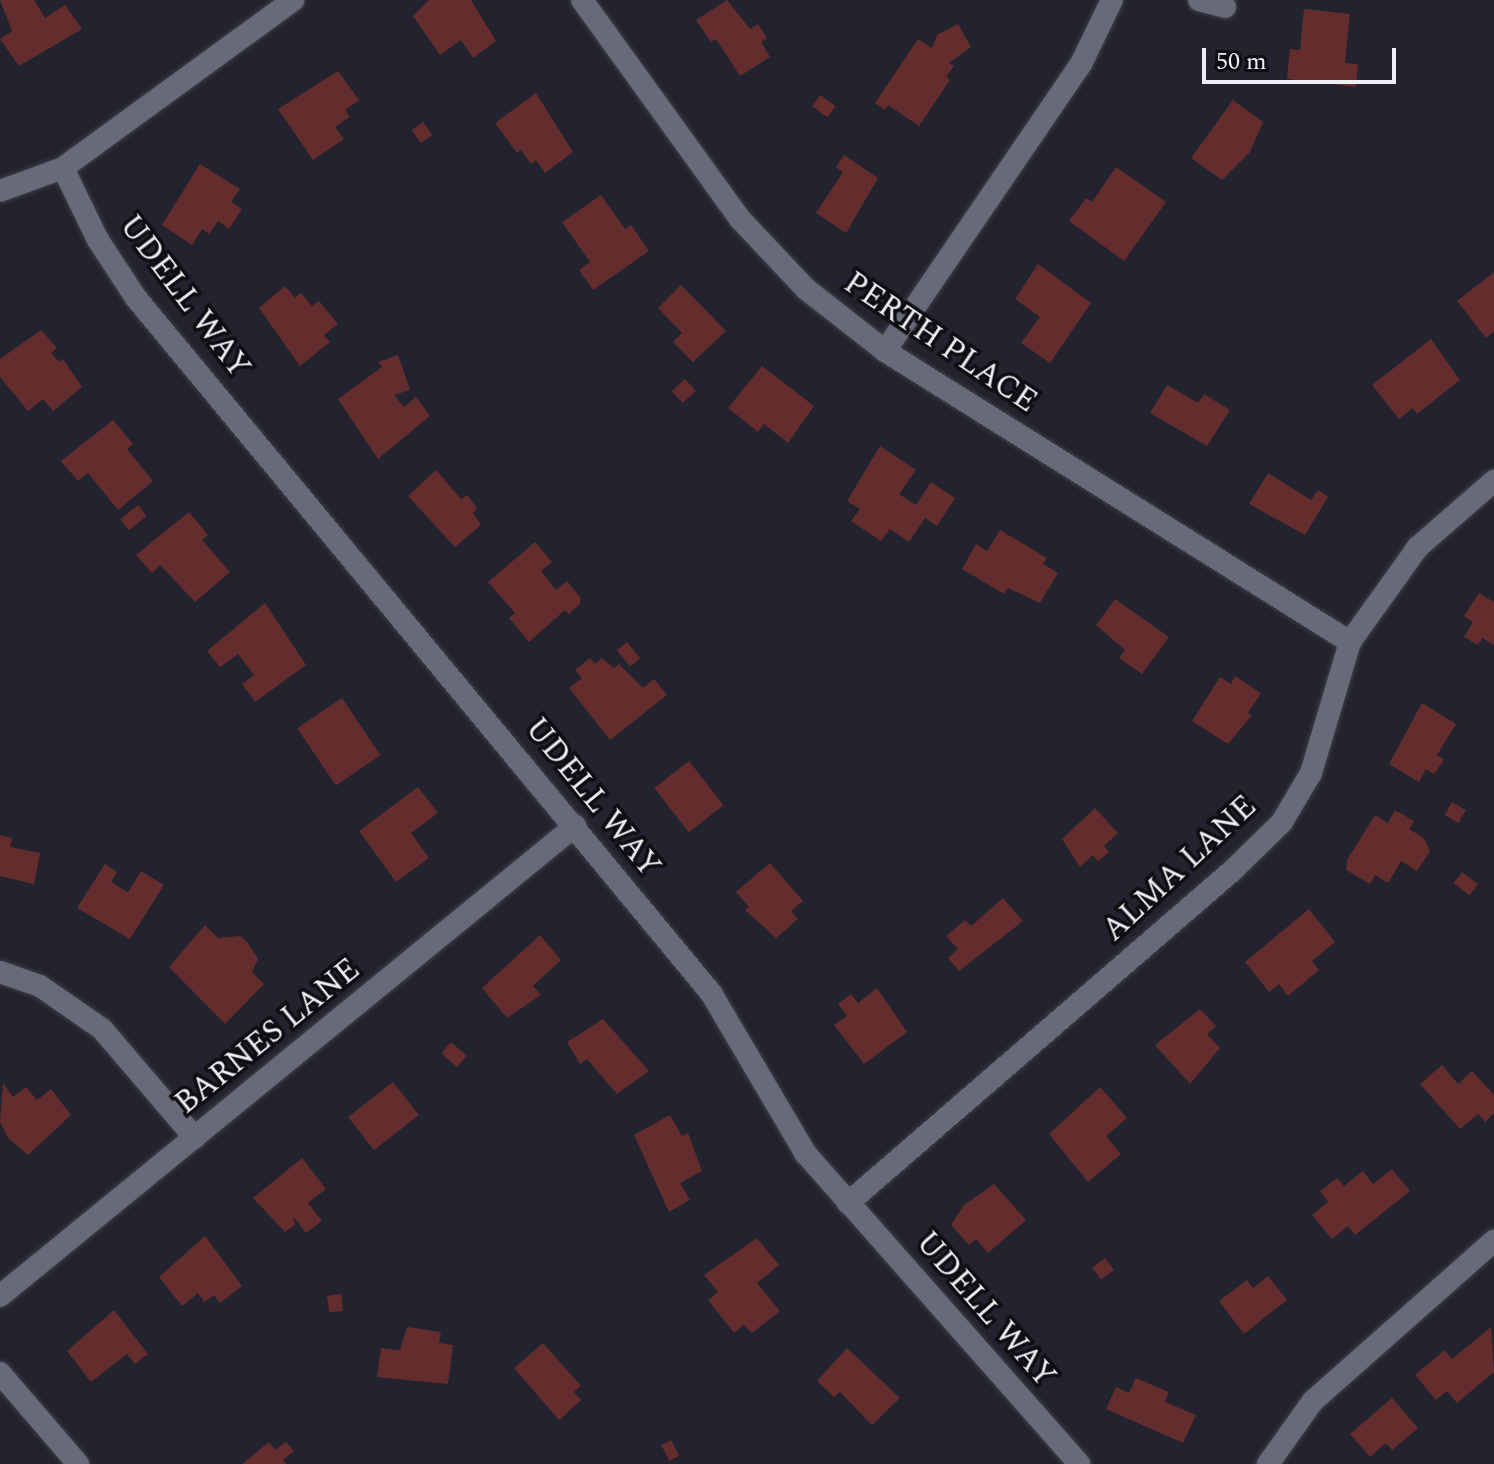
<!DOCTYPE html>
<html>
<head>
<meta charset="utf-8">
<style>
	body { margin:0 }
	#map { position:relative; width:1494px; height:1464px; overflow:hidden; background:#22232f; font-family:Spectral,serif }
	div>[style] { position:absolute }
	[style*='--x'] { left:calc(var(--x)*1px); top:calc(var(--y)*1px); width:calc(var(--w)*1px); rotate:calc(var(--a)*1deg) }
	.building>* { inset:0; background:#632d2d; transform-origin:0 0 }
	.roads { filter:drop-shadow(0 0 2px #3e3e47) drop-shadow(0 0 2px #3e3e47) }
	.minor>* { height:22px; margin:-11px; padding:0 11px; transform-origin:11px; border-radius:11px; background:#686a77 }
	span { translate:-50% -50%; white-space:nowrap; text-align:center; line-height:1.15; -webkit-text-stroke:7px #0d0d12; paint-order:stroke }
	.street-label { font-size:32px; color:#edeef6 }
	.scale { position:absolute; left:1202px; top:48px; width:194px; height:36px; box-sizing:border-box; border:4px solid #edeef6; border-top:0; padding-left:10px; font-size:24px; line-height:28px; white-space:nowrap; color:#edeef6; -webkit-text-stroke:6px #0d0d12; paint-order:stroke }
</style>
</head>
<body>
<div id="map">
	<div class="building">
		<div style="clip-path:polygon(0 0,34px 0,45px 18px,65px 5px,82px 29px,19px 66px,0 39px,12px 31px)"></div>
		<div style="clip-path:polygon(429px 0,471px 0,496px 41px,473px 58px,461px 40px,440px 55px,413px 16px)"></div>
		<div style="clip-path:polygon(727px 0,750px 29px,758px 24px,767px 38px,761px 42px,770px 57px,740px 76px,716px 39px,711px 42px,696px 20px)"></div>
		<div style="clip-path:polygon(1304px 9px,1350px 14px,1345px 63px,1358px 64px,1356px 87px,1287px 79px,1290px 49px,1300px 50px)"></div>
		<div style="clip-path:polygon(958px 24px,971px 47px,949px 63px,954px 66px,946px 77px,950px 80px,919px 126px,888px 105px,885px 110px,875px 103px,918px 39px,932px 48px,937px 35px)"></div>
		<div style="clip-path:polygon(338px 71px,359px 100px,345px 110px,350px 117px,335px 127px,344px 139px,313px 160px,278px 109px)"></div>
		<div style="clip-path:polygon(536px 93px,573px 152px,545px 173px,536px 160px,531px 164px,521px 150px,517px 153px,495px 123px)"></div>
		<div style="left:820px;top:95px;width:19px;height:14px;rotate:35deg"></div>
		<div style="clip-path:polygon(1233px 100px,1263px 122px,1250px 152px,1222px 180px,1191px 158px)"></div>
		<div style="left:423px;top:122px;width:16px;height:14px;rotate:55deg"></div>
		<div style="clip-path:polygon(844px 155px,878px 178px,846px 233px,816px 213px,843px 172px,836px 167px)"></div>
		<div style="clip-path:polygon(200px 164px,240px 189px,231px 202px,242px 209px,229px 229px,218px 221px,209px 234px,202px 229px,192px 245px,162px 225px)"></div>
		<div style="clip-path:polygon(1116px 167px,1166px 202px,1124px 261px,1069px 221px,1086px 198px,1092px 202px)"></div>
		<div style="clip-path:polygon(601px 195px,625px 229px,631px 225px,649px 251px,593px 290px,579px 270px,590px 262px,562px 222px)"></div>
		<div style="clip-path:polygon(1038px 264px,1091px 303px,1050px 363px,1021px 343px,1040px 317px,1015px 299px)"></div>
		<div style="clip-path:polygon(1494px 272px,1494px 331px,1486px 338px,1457px 301px)"></div>
		<div style="clip-path:polygon(681px 285px,726px 331px,693px 362px,673px 342px,682px 333px,658px 308px)"></div>
		<div style="clip-path:polygon(285px 286px,295px 298px,301px 293px,312px 306px,319px 301px,338px 324px,324px 335px,330px 342px,300px 366px,259px 308px)"></div>
		<div style="clip-path:polygon(41px 330px,57px 348px,51px 353px,59px 362px,63px 359px,82px 387px,53px 411px,43px 399px,28px 411px,0 377px,0 359px)"></div>
		<div style="clip-path:polygon(1431px 339px,1460px 380px,1417px 414px,1413px 408px,1399px 419px,1372px 385px)"></div>
		<div style="clip-path:polygon(398px 355px,410px 390px,394px 395px,404px 407px,416px 397px,430px 416px,378px 459px,338px 399px,382px 367px,378px 362px)"></div>
		<div style="clip-path:polygon(762px 366px,814px 406px,788px 443px,764px 424px,758px 432px,728px 408px)"></div>
		<div style="left:685px;top:379px;width:16px;height:18px;rotate:47deg"></div>
		<div style="clip-path:polygon(1167px 385px,1198px 403px,1204px 394px,1230px 410px,1207px 446px,1150px 413px)"></div>
		<div style="clip-path:polygon(113px 420px,133px 444px,127px 449px,153px 481px,118px 510px,88px 473px,78px 481px,61px 461px)"></div>
		<div style="clip-path:polygon(880px 446px,916px 470px,899px 494px,916px 505px,931px 482px,955px 498px,937px 526px,925px 518px,909px 542px,890px 529px,881px 541px,851px 521px,860px 509px,847px 501px)"></div>
		<div style="clip-path:polygon(436px 470px,461px 499px,467px 495px,477px 508px,473px 513px,481px 525px,455px 547px,408px 496px)"></div>
		<div style="clip-path:polygon(1268px 473px,1311px 500px,1318px 490px,1328px 497px,1305px 535px,1249px 504px)"></div>
		<div style="left:138px;top:505px;width:14px;height:23px;rotate:51deg"></div>
		<div style="clip-path:polygon(189px 512px,208px 535px,202px 540px,230px 572px,195px 602px,160px 565px,152px 573px,136px 555px)"></div>
		<div style="clip-path:polygon(1000px 530px,1047px 558px,1043px 564px,1058px 573px,1040px 603px,1008px 588px,1004px 594px,962px 569px,976px 544px,987px 551px)"></div>
		<div style="clip-path:polygon(535px 542px,552px 562px,541px 571px,556px 590px,567px 581px,581px 598px,579px 605px,569px 614px,565px 610px,529px 642px,509px 618px,515px 613px,488px 582px)"></div>
		<div style="clip-path:polygon(1479px 593px,1494px 602px,1494px 645px,1482px 638px,1478px 645px,1464px 637px,1473px 622px,1464px 616px)"></div>
		<div style="clip-path:polygon(1115px 599px,1169px 637px,1142px 674px,1119px 658px,1125px 650px,1096px 625px)"></div>
		<div style="clip-path:polygon(265px 603px,306px 665px,255px 702px,242px 684px,254px 675px,238px 654px,220px 667px,207px 651px)"></div>
		<div style="left:627px;top:642px;width:21px;height:13px;rotate:51deg"></div>
		<div style="clip-path:polygon(590px 658px,595px 664px,602px 658px,614px 668px,619px 664px,643px 688px,654px 679px,667px 695px,610px 740px,569px 688px,582px 678px,575px 670px)"></div>
		<div style="clip-path:polygon(1235px 676px,1261px 693px,1248px 713px,1252px 715px,1228px 744px,1192px 721px,1220px 677px,1231px 684px)"></div>
		<div style="left:342px;top:698px;width:69px;height:54px;rotate:56deg"></div>
		<div style="clip-path:polygon(1422px 703px,1456px 724px,1437px 755px,1444px 760px,1434px 774px,1426px 769px,1419px 782px,1389px 764px)"></div>
		<div style="left:689px;top:761px;width:56px;height:44px;rotate:52deg"></div>
		<div style="clip-path:polygon(418px 787px,438px 813px,411px 833px,429px 858px,396px 882px,359px 831px)"></div>
		<div style="left:1452px;top:802px;width:16px;height:15px;rotate:30deg"></div>
		<div style="clip-path:polygon(1095px 808px,1118px 833px,1104px 846px,1109px 852px,1098px 861px,1093px 855px,1080px 867px,1062px 839px)"></div>
		<div style="clip-path:polygon(1395px 810px,1414px 821px,1409px 829px,1424px 838px,1430px 851px,1417px 871px,1401px 861px,1388px 883px,1375px 875px,1370px 884px,1346px 870px,1347px 860px,1375px 815px,1388px 823px)"></div>
		<div style="clip-path:polygon(0 835px,12px 838px,10px 847px,40px 853px,34px 884px,0 876px)"></div>
		<div style="clip-path:polygon(770px 863px,803px 901px,791px 911px,798px 919px,776px 938px,745px 910px,749px 907px,736px 892px)"></div>
		<div style="clip-path:polygon(105px 864px,117px 872px,111px 882px,128px 892px,141px 871px,164px 885px,130px 939px,77px 908px)"></div>
		<div style="left:1462px;top:872px;width:20px;height:14px;rotate:37deg"></div>
		<div style="clip-path:polygon(1003px 898px,1023px 921px,959px 971px,948px 958px,958px 949px,946px 936px,965px 920px,971px 926px)"></div>
		<div style="clip-path:polygon(1309px 909px,1335px 942px,1312px 961px,1319px 970px,1288px 996px,1279px 984px,1269px 992px,1245px 962px)"></div>
		<div style="clip-path:polygon(205px 925px,218px 938px,240px 936px,248px 943px,258px 959px,252px 972px,264px 984px,225px 1024px,169px 967px)"></div>
		<div style="clip-path:polygon(540px 935px,561px 960px,533px 986px,541px 995px,507px 1018px,482px 988px)"></div>
		<div style="clip-path:polygon(877px 988px,907px 1032px,864px 1064px,834px 1025px,847px 1016px,838px 1004px,851px 994px,858px 1003px)"></div>
		<div style="clip-path:polygon(1200px 1009px,1216px 1026px,1207px 1034px,1220px 1048px,1190px 1084px,1155px 1045px)"></div>
		<div style="clip-path:polygon(603px 1019px,649px 1071px,617px 1094px,587px 1059px,580px 1064px,567px 1042px)"></div>
		<div style="left:451px;top:1042px;width:21px;height:15px;rotate:41deg"></div>
		<div style="clip-path:polygon(1442px 1065px,1458px 1084px,1472px 1071px,1494px 1095px,1494px 1113px,1485px 1122px,1478px 1114px,1460px 1129px,1420px 1084px)"></div>
		<div style="left:393px;top:1082px;width:42px;height:57px;rotate:52deg"></div>
		<div style="clip-path:polygon(3px 1083px,13px 1097px,26px 1087px,37px 1100px,51px 1089px,71px 1115px,28px 1155px,8px 1138px,0 1121px)"></div>
		<div style="clip-path:polygon(1100px 1087px,1127px 1118px,1106px 1136px,1121px 1154px,1088px 1182px,1049px 1134px)"></div>
		<div style="clip-path:polygon(670px 1115px,682px 1136px,688px 1133px,702px 1171px,680px 1183px,690px 1200px,669px 1212px,634px 1135px)"></div>
		<div style="clip-path:polygon(302px 1158px,326px 1189px,308px 1203px,322px 1221px,306px 1233px,293px 1216px,295px 1225px,285px 1232px,253px 1198px)"></div>
		<div style="clip-path:polygon(1392px 1169px,1410px 1191px,1355px 1235px,1348px 1226px,1332px 1239px,1312px 1215px,1328px 1202px,1320px 1191px,1337px 1178px,1344px 1186px,1363px 1171px,1373px 1184px)"></div>
		<div style="clip-path:polygon(994px 1184px,1026px 1220px,988px 1253px,976px 1239px,969px 1245px,951px 1225px,964px 1205px)"></div>
		<div style="clip-path:polygon(205px 1236px,242px 1286px,220px 1303px,214px 1295px,204px 1302px,198px 1293px,182px 1306px,159px 1277px)"></div>
		<div style="clip-path:polygon(757px 1238px,779px 1265px,757px 1283px,780px 1311px,752px 1333px,744px 1325px,734px 1333px,708px 1300px,718px 1292px,704px 1275px)"></div>
		<div style="left:1105px;top:1258px;width:15px;height:16px;rotate:53deg"></div>
		<div style="clip-path:polygon(1268px 1276px,1287px 1300px,1244px 1334px,1219px 1301px,1247px 1280px,1253px 1288px)"></div>
		<div style="left:341px;top:1294px;width:17px;height:14px;rotate:83deg"></div>
		<div style="clip-path:polygon(114px 1310px,148px 1354px,135px 1364px,127px 1354px,91px 1382px,67px 1351px)"></div>
		<div style="clip-path:polygon(407px 1327px,441px 1332px,439px 1343px,453px 1345px,448px 1384px,377px 1377px,381px 1348px,400px 1350px)"></div>
		<div style="clip-path:polygon(1491px 1327px,1494px 1372px,1457px 1403px,1447px 1391px,1436px 1400px,1415px 1375px,1445px 1350px,1452px 1359px)"></div>
		<div style="clip-path:polygon(543px 1343px,581px 1386px,574px 1392px,581px 1400px,559px 1420px,514px 1368px)"></div>
		<div style="clip-path:polygon(847px 1348px,900px 1398px,872px 1425px,840px 1392px,834px 1397px,817px 1381px)"></div>
		<div style="clip-path:polygon(1136px 1378px,1169px 1392px,1165px 1402px,1196px 1415px,1183px 1443px,1106px 1409px,1116px 1387px,1129px 1393px)"></div>
		<div style="clip-path:polygon(1392px 1398px,1418px 1428px,1392px 1450px,1386px 1443px,1370px 1457px,1350px 1434px)"></div>
		<div style="left:671px;top:1440px;width:18px;height:11px;rotate:63deg"></div>
		<div style="clip-path:polygon(269px 1442px,275px 1450px,286px 1442px,294px 1451px,283px 1460px,286px 1464px,242px 1464px)"></div>
	</div>
	<div class="roads">
		<div class="minor">
			<div style="--x:582;--y:0;--w:270;--a:54.2"></div>
			<div style="--x:740;--y:219;--w:96;--a:46.7"></div>
			<div style="--x:806;--y:289;--w:100;--a:38.1"></div>
			<div style="--x:885;--y:351;--w:549;--a:32.04"></div>
			<div style="--x:1199;--y:0;--w:27;--a:15"></div>
			<div style="--x:63;--y:168;--w:80;--a:64.1"></div>
			<div style="--x:98;--y:240;--w:69;--a:56.8"></div>
			<div style="--x:136;--y:298;--w:902;--a:50.4"></div>
			<div style="--x:711;--y:993;--w:187;--a:59.5"></div>
			<div style="--x:806;--y:1154;--w:413;--a:48.6"></div>
			<div style="--x:0;--y:191;--w:67;--a:-20.1"></div>
			<div style="--x:63;--y:168;--w:285;--a:-36.1"></div>
			<div style="--x:885;--y:351;--w:348;--a:-55.7"></div>
			<div style="--x:1081;--y:64;--w:71;--a:-64.2"></div>
			<div style="--x:0;--y:972;--w:42;--a:19.3"></div>
			<div style="--x:40;--y:986;--w:75;--a:34.7"></div>
			<div style="--x:102;--y:1029;--w:143;--a:49.5"></div>
			<div style="--x:848;--y:1203;--w:508;--a:-40.85"></div>
			<div style="--x:1232;--y:871;--w:70;--a:-44.4"></div>
			<div style="--x:1282;--y:822;--w:57;--a:-59.4"></div>
			<div style="--x:1311;--y:773;--w:137;--a:-73.4"></div>
			<div style="--x:1350;--y:642;--w:117;--a:-54.4"></div>
			<div style="--x:1418;--y:547;--w:101;--a:-41"></div>
			<div style="--x:0;--y:1296;--w:743;--a:-39.26"></div>
			<div style="--x:0;--y:1373;--w:120;--a:49.4"></div>
			<div style="--x:1268;--y:1464;--w:77;--a:-54.5"></div>
			<div style="--x:1313;--y:1401;--w:242;--a:-41.5"></div>
		</div>
	</div>
	<div class="street-label">
		<span style="left:184px;top:297px;rotate:53deg">UDELL WAY</span>
		<span style="left:940px;top:343px;rotate:34deg">PERTH PLACE</span>
		<span style="left:592px;top:798px;rotate:51deg">UDELL WAY</span>
		<span style="left:1180px;top:869px;rotate:-43deg">ALMA LANE</span>
		<span style="left:268px;top:1037px;rotate:-39deg">BARNES LANE</span>
		<span style="left:985px;top:1310px;rotate:49deg">UDELL WAY</span>
	</div>
	<div class="scale">50 m</div>
</div>
</body>
</html>
